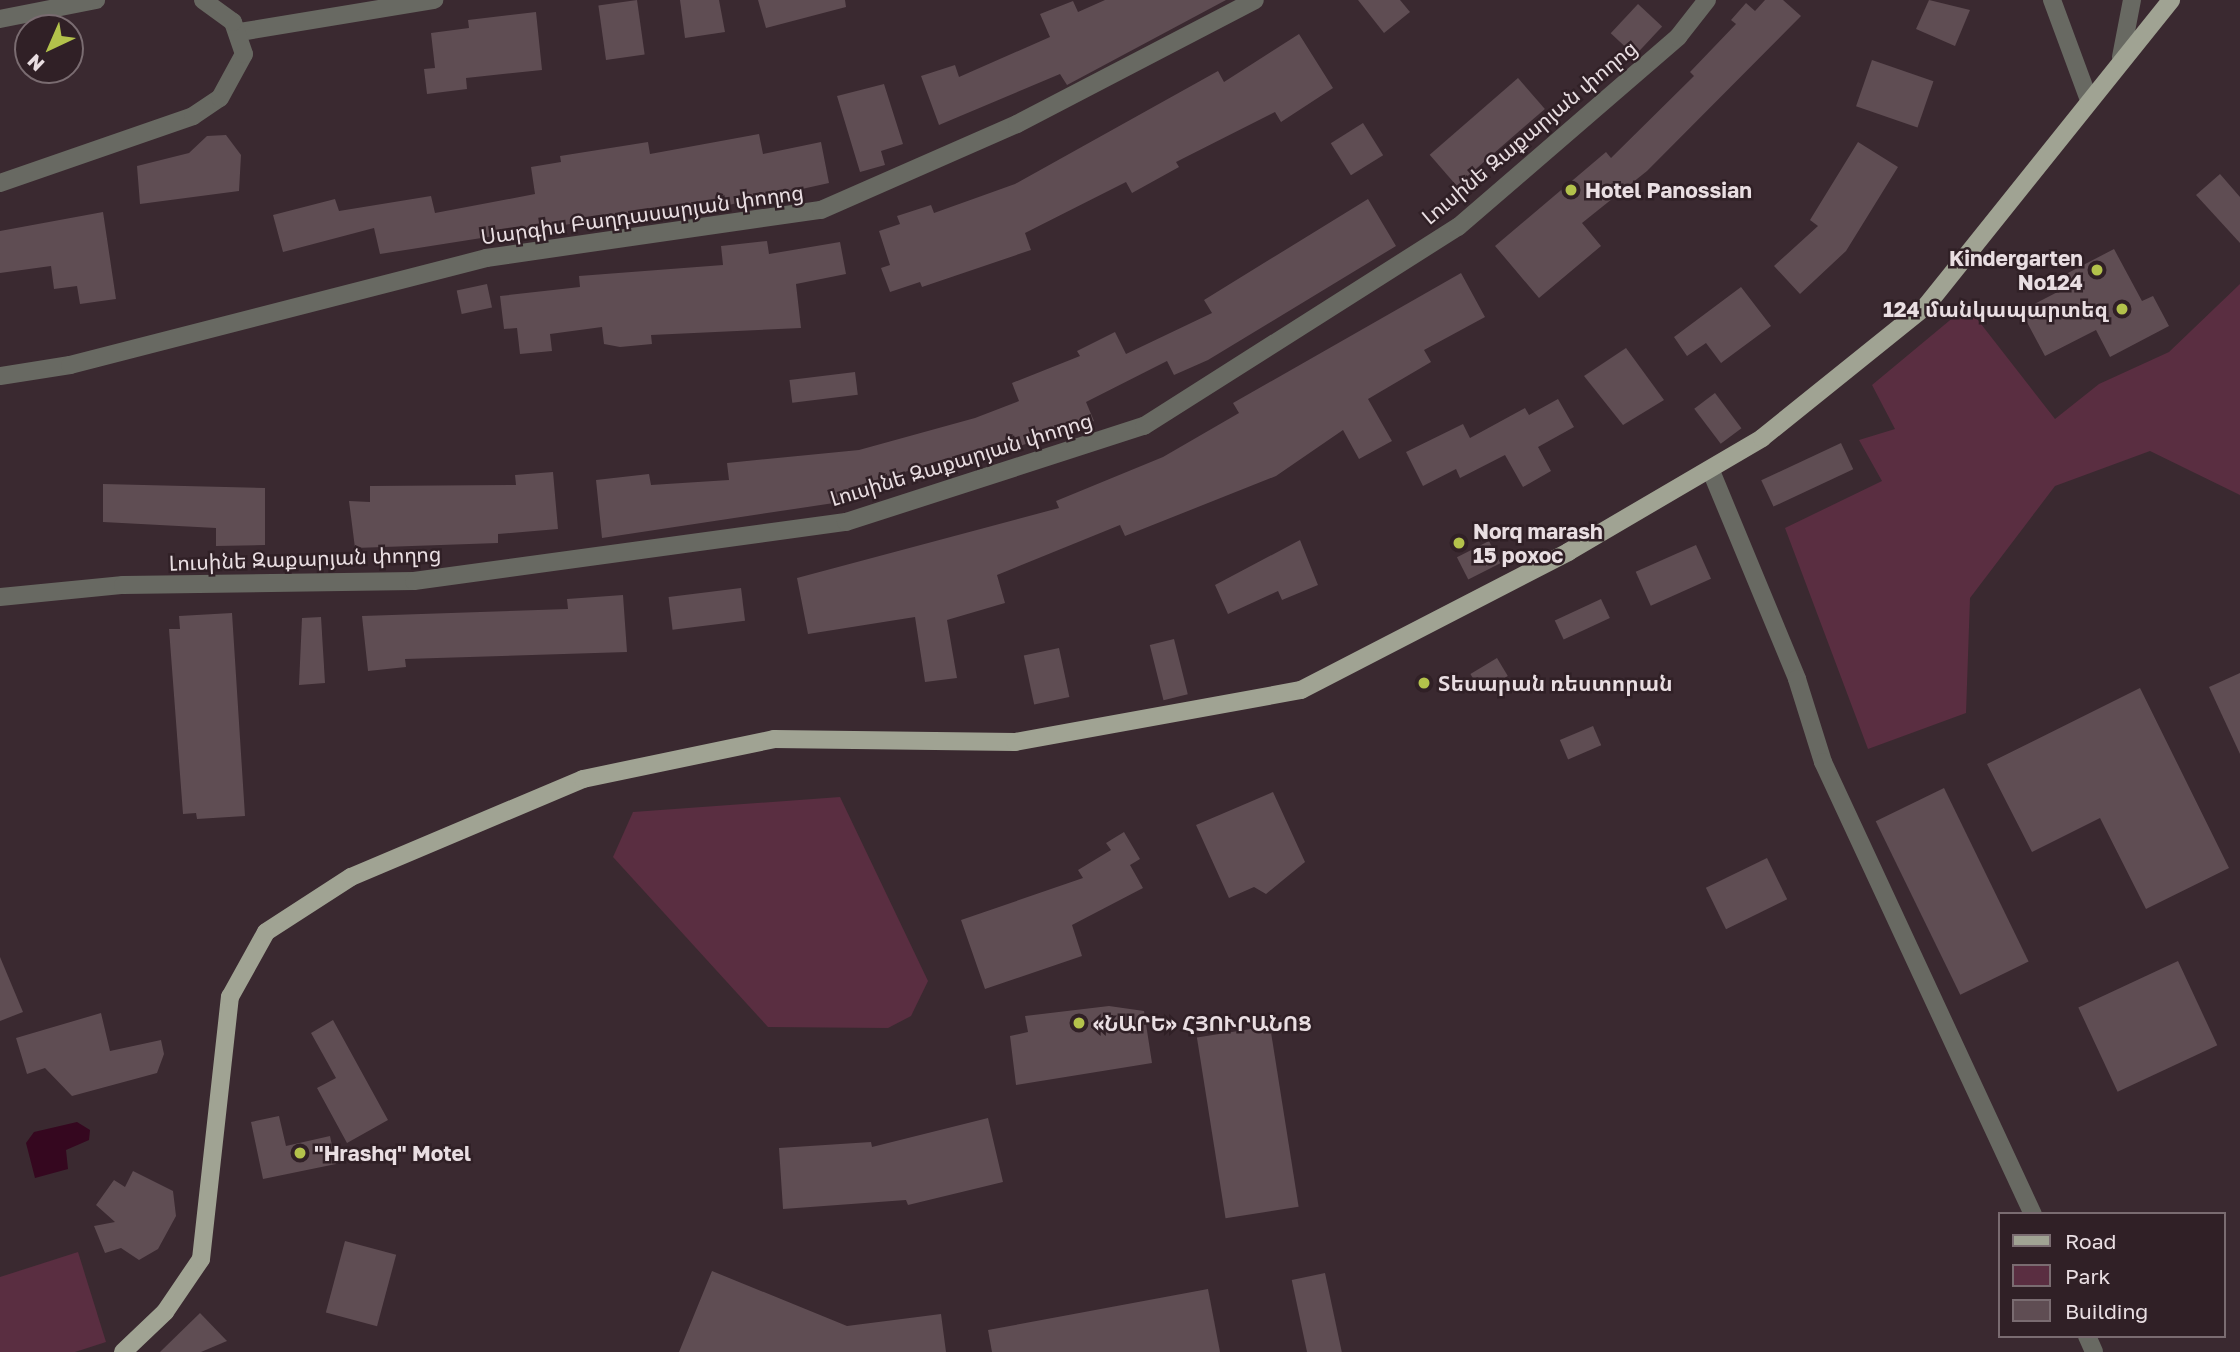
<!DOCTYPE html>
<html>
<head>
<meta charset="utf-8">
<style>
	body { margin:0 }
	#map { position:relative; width:2240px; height:1352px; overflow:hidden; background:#3a2930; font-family:"Golos Text","Noto Sans Armenian",sans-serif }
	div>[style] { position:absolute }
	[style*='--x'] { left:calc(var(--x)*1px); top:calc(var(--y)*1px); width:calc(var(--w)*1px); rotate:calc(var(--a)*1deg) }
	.green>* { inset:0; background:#5a2e41 }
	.water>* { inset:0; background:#35071f }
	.building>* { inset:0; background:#5f4d53; transform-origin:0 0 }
	.minor>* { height:18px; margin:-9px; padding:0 9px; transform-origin:9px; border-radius:9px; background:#686962 }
	.major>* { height:18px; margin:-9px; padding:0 9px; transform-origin:9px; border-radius:9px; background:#a0a393 }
	.dots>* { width:19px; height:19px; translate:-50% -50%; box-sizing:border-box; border:4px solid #302026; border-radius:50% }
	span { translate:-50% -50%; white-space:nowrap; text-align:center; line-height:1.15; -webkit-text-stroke:5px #302026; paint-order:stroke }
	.street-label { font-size:21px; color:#e9dee2 }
	.poi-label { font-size:21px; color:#e9dee2; font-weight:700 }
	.left { translate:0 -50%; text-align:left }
	.right { translate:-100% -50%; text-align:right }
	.legend { position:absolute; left:1998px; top:1212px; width:228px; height:126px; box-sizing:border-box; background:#302026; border:2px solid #7a6c71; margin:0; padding:9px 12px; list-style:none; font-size:21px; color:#e9dee2 }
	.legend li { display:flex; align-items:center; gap:14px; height:35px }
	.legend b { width:35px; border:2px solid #7a6c71 }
	.north { position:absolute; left:14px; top:14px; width:70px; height:70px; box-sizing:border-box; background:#302026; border:2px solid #7a6c71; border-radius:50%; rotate:224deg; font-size:19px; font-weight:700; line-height:28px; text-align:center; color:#e9dee2 }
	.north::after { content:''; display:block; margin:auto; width:24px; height:32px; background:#b3c24b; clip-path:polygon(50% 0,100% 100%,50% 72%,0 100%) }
</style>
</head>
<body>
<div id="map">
	<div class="green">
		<div style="clip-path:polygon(2240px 284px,2240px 495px,2150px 451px,2055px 486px,1970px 598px,1966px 713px,1868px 749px,1785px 528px,1882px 481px,1859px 440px,1895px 429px,1872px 385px,1967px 306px,2055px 419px,2099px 384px,2169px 352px)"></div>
		<div style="clip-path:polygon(840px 797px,928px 981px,911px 1016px,888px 1028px,768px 1027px,613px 857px,633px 812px)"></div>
		<div style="clip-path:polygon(78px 1252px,106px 1342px,75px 1352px,0 1352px,0 1277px)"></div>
	</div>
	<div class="water">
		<div style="clip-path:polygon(77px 1122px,90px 1130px,89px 1140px,66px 1150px,68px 1169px,35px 1178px,26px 1143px,34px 1132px)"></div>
	</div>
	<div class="building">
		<div style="left:637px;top:0;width:55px;height:39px;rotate:82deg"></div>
		<div style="clip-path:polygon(680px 0,719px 0,725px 32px,685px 38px)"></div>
		<div style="clip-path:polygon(758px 0,845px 0,846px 7px,766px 28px)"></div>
		<div style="clip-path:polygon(1105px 0,1226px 0,1067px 85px,1060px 74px,939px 125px,921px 76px,955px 65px,959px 77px,1050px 37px,1040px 14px,1073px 1px,1078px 12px)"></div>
		<div style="clip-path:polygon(1358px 0,1400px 0,1410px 12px,1384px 33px)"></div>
		<div style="clip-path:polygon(1765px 0,1783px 0,1801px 16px,1647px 171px,1582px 223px,1601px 246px,1539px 298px,1495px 246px,1606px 152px,1611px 158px,1694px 76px,1690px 72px,1736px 24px,1731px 20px,1746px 3px,1755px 11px)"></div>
		<div style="clip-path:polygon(1929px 0,1970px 10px,1955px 46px,1916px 29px)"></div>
		<div style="left:1638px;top:4px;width:33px;height:40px;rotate:43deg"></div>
		<div style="clip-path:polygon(536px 12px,542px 70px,466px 78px,467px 89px,427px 94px,424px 69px,435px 68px,431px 33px,469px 28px,468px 20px)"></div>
		<div style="clip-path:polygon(1299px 34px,1333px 88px,1281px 122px,1275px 112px,1176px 162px,1179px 167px,1132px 193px,1126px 182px,1025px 233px,1031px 250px,922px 287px,920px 282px,890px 292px,881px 268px,890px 265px,879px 231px,900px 224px,897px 216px,931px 205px,934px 213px,1015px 184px,1218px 71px,1224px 82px)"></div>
		<div style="left:1872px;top:60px;width:65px;height:49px;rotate:19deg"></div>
		<div style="left:1518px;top:78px;width:41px;height:117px;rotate:49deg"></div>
		<div style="clip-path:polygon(884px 84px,903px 144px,881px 151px,885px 165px,860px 172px,837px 96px)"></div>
		<div style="left:1363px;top:123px;width:38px;height:38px;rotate:58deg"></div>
		<div style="clip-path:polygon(759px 134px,763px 154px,821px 142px,829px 183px,724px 206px,723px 200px,380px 254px,374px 228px,283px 252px,273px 215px,335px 199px,339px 211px,431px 196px,435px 213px,535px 194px,531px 167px,561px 162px,560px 156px,648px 142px,650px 154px)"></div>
		<div style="clip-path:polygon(226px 135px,241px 155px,239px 191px,140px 204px,137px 166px,189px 153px,207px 136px)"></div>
		<div style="clip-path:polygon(1858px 142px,1898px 167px,1846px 251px,1800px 294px,1774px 266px,1818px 226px,1810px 220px)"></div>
		<div style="clip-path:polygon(2220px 174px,2240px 197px,2240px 243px,2196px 195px)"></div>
		<div style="clip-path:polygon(1368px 199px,1396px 246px,1208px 360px,1174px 375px,1167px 361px,1086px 402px,1094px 421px,954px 468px,951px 459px,865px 483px,867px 498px,602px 538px,596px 480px,649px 474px,651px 485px,729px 480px,727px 463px,859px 450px,975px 418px,1019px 401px,1012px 383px,1080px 356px,1077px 351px,1115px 332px,1126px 354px,1212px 313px,1204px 300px)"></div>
		<div style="clip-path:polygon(103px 212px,116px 299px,80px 304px,77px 286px,54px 289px,51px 266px,0 273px,0 231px)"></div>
		<div style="clip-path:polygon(767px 241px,769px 254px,840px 242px,846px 274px,796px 284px,801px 328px,651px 335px,652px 344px,620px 347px,604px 344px,602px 327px,550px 334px,552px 351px,520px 354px,517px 328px,504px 329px,500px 296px,580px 287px,579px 276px,723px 265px,721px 246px)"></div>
		<div style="clip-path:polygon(2114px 249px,2142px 301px,2153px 296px,2169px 326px,2110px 357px,2096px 330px,2045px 356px,2021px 311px,2071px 285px,2066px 274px)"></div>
		<div style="clip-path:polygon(1461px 273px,1485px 317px,1424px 350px,1431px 362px,1368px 399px,1392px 441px,1359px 459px,1343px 430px,1276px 476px,1125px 536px,1120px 525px,997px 575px,1005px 603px,947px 620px,957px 678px,925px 682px,915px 617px,808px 634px,797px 578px,1059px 508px,1056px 501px,1163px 457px,1239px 413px,1233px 403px)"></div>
		<div style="left:487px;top:284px;width:24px;height:31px;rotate:78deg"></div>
		<div style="clip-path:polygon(1741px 287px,1771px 326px,1721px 363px,1706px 343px,1687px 356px,1674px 337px)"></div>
		<div style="clip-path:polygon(1626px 348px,1664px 400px,1623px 425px,1584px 376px)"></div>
		<div style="left:855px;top:372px;width:23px;height:66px;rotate:83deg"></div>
		<div style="left:1715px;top:393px;width:44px;height:26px;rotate:53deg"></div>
		<div style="clip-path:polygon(1558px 399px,1574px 427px,1538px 447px,1551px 471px,1523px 487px,1505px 455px,1460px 478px,1456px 469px,1423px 486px,1406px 452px,1463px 424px,1470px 438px,1525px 408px,1529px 415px)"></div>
		<div style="left:1841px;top:443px;width:29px;height:88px;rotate:65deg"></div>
		<div style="clip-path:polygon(553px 472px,558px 529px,498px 534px,498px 543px,355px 548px,349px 501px,370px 502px,370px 486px,516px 485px,515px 475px)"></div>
		<div style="clip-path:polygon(103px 484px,265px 488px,265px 545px,216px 546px,216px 528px,103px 522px)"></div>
		<div style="clip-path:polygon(1300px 540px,1318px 585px,1282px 600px,1278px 591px,1228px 614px,1215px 585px)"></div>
		<div style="left:1489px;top:541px;width:25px;height:36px;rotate:63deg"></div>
		<div style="left:1696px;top:545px;width:37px;height:66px;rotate:66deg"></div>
		<div style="left:741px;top:588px;width:33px;height:73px;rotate:83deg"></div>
		<div style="clip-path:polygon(623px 595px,627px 652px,405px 659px,406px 667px,368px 671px,362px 616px,568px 609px,567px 599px)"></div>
		<div style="left:1601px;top:599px;width:21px;height:51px;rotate:65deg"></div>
		<div style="clip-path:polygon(232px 613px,245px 816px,197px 819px,196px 813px,183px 814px,169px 629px,180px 629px,179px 616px)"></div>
		<div style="clip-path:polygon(321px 617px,325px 683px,299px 685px,302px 618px)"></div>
		<div style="left:1174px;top:639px;width:57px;height:25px;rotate:76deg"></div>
		<div style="left:1059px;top:648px;width:50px;height:36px;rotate:78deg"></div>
		<div style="left:1497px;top:658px;width:21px;height:31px;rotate:59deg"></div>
		<div style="clip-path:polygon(2240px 673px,2240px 754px,2209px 687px)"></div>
		<div style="clip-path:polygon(2140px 688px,2229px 868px,2146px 909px,2100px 818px,2032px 852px,1987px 764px)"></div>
		<div style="left:1593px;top:726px;width:21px;height:36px;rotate:67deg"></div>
		<div style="left:1944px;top:788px;width:193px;height:76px;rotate:64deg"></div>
		<div style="clip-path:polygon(1273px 792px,1305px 862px,1266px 894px,1254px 887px,1229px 898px,1196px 825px)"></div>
		<div style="clip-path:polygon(1124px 832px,1140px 859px,1130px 865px,1143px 888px,1072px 925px,1082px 956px,985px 989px,961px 920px,1083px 878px,1078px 870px,1111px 850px,1106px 843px)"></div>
		<div style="left:1767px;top:858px;width:46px;height:68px;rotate:64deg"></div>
		<div style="clip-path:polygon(0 957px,23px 1012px,0 1021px)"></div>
		<div style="left:2178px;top:961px;width:93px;height:110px;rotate:65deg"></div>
		<div style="clip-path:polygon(1109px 1006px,1144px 1011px,1152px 1063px,1016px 1085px,1010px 1036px,1028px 1032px,1025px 1016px)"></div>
		<div style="clip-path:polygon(101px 1013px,110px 1051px,161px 1040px,164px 1054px,157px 1073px,72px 1096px,45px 1068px,27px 1074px,16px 1038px)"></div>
		<div style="clip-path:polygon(333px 1020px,388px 1120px,347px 1143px,317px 1088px,336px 1078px,311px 1033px)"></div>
		<div style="left:1270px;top:1026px;width:183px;height:74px;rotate:81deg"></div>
		<div style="clip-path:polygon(279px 1116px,286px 1146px,330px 1136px,336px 1164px,263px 1179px,251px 1122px)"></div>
		<div style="clip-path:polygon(988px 1118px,1003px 1182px,908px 1205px,906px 1200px,783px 1209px,779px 1148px,871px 1142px,872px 1147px)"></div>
		<div style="clip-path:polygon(133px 1171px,173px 1191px,176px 1216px,158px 1249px,139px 1260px,121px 1248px,105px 1253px,94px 1226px,115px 1222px,96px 1205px,114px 1180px,125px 1187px)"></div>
		<div style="left:345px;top:1241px;width:53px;height:74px;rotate:15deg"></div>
		<div style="clip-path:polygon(712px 1271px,847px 1326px,941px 1314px,946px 1352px,679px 1352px)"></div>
		<div style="left:1325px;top:1273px;width:81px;height:34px;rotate:78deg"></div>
		<div style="clip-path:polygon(1208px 1289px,1220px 1352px,992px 1352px,988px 1330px)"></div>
		<div style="clip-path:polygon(200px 1313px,227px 1341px,201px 1352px,160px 1352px)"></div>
	</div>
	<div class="minor">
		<div style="--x:2052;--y:0;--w:107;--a:69.7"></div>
		<div style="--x:0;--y:19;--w:98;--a:-11.2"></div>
		<div style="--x:240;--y:32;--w:197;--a:-9.4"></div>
		<div style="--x:2121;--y:57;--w:58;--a:-79.1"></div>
		<div style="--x:0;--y:183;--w:204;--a:-19.1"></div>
		<div style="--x:193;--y:116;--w:32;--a:-34"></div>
		<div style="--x:220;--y:98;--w:50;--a:-61.4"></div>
		<div style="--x:244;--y:54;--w:34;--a:-109"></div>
		<div style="--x:233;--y:22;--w:37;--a:-144"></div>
		<div style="--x:0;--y:376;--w:71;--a:-8.9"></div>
		<div style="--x:70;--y:365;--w:430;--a:-14.4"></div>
		<div style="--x:486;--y:258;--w:338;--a:-8.2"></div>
		<div style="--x:821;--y:210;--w:214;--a:-23.7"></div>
		<div style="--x:1017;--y:124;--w:268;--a:-27.5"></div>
		<div style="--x:1711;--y:471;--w:225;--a:67.5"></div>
		<div style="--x:1797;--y:679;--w:87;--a:72.6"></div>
		<div style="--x:1823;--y:762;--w:498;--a:65.1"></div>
		<div style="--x:0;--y:597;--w:124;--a:-5.6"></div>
		<div style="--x:123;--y:585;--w:291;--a:-0.8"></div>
		<div style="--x:414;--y:581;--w:436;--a:-7.8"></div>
		<div style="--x:846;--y:522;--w:313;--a:-17.9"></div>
		<div style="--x:1144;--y:426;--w:372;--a:-32.4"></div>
		<div style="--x:1458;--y:227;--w:291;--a:-40.8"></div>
		<div style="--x:1678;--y:37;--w:47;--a:-51.9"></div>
		<div style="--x:2087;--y:1336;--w:17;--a:66"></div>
	</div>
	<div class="major">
		<div style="--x:123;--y:1352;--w:58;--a:-43.6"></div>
		<div style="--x:165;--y:1312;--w:64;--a:-55.8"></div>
		<div style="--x:201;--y:1259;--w:264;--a:-83.7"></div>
		<div style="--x:230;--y:997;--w:74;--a:-61"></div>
		<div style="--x:266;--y:932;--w:101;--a:-32.9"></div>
		<div style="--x:351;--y:877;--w:252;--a:-22.9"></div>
		<div style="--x:583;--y:779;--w:195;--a:-11.8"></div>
		<div style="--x:774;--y:739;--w:241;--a:0.7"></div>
		<div style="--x:1015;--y:742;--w:291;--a:-10.3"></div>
		<div style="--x:1301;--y:690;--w:301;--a:-27.3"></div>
		<div style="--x:1568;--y:552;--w:225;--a:-30.4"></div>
		<div style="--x:1762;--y:438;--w:211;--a:-38.8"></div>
		<div style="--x:1926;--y:306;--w:392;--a:-51.3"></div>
	</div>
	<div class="dots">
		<div style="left:1571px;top:190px;background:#b3c24b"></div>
		<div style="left:2097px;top:270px;background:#b3c24b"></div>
		<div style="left:2122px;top:309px;background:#b3c24b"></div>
		<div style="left:1459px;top:543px;background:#b3c24b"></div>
		<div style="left:1424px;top:683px;background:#b3c24b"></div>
		<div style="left:1079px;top:1023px;background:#b3c24b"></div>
		<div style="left:300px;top:1153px;background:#b3c24b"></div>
	</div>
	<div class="street-label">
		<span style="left:1529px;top:132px;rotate:-40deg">Լուսինե Զաքարյան փողոց</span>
		<span style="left:642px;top:214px;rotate:-8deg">Սարգիս Բաղդասարյան փողոց</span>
		<span style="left:961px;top:459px;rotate:-17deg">Լուսինե Զաքարյան փողոց</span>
		<span style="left:305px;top:558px;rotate:-2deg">Լուսինե Զաքարյան փողոց</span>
	</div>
	<div class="poi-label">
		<span class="left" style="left:1585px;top:190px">Hotel Panossian</span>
		<span class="right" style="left:2083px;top:270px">Kindergarten<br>No124</span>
		<span class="right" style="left:2108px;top:309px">124 մանկապարտեզ</span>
		<span class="left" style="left:1473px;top:543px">Norq marash<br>15 poxoc</span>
		<span class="left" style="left:1438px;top:683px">Տեսարան ռեստորան</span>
		<span class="left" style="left:1093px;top:1023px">«ՆԱՐԵ» ՀՅՈՒՐԱՆՈՑ</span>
		<span class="left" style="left:314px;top:1153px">"Hrashq" Motel</span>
	</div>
	<ul class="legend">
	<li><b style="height:9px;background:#a0a393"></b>Road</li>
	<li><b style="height:19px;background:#5a2e41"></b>Park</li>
	<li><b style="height:19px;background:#5f4d53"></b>Building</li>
	</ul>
	<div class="north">N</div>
</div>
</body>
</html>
